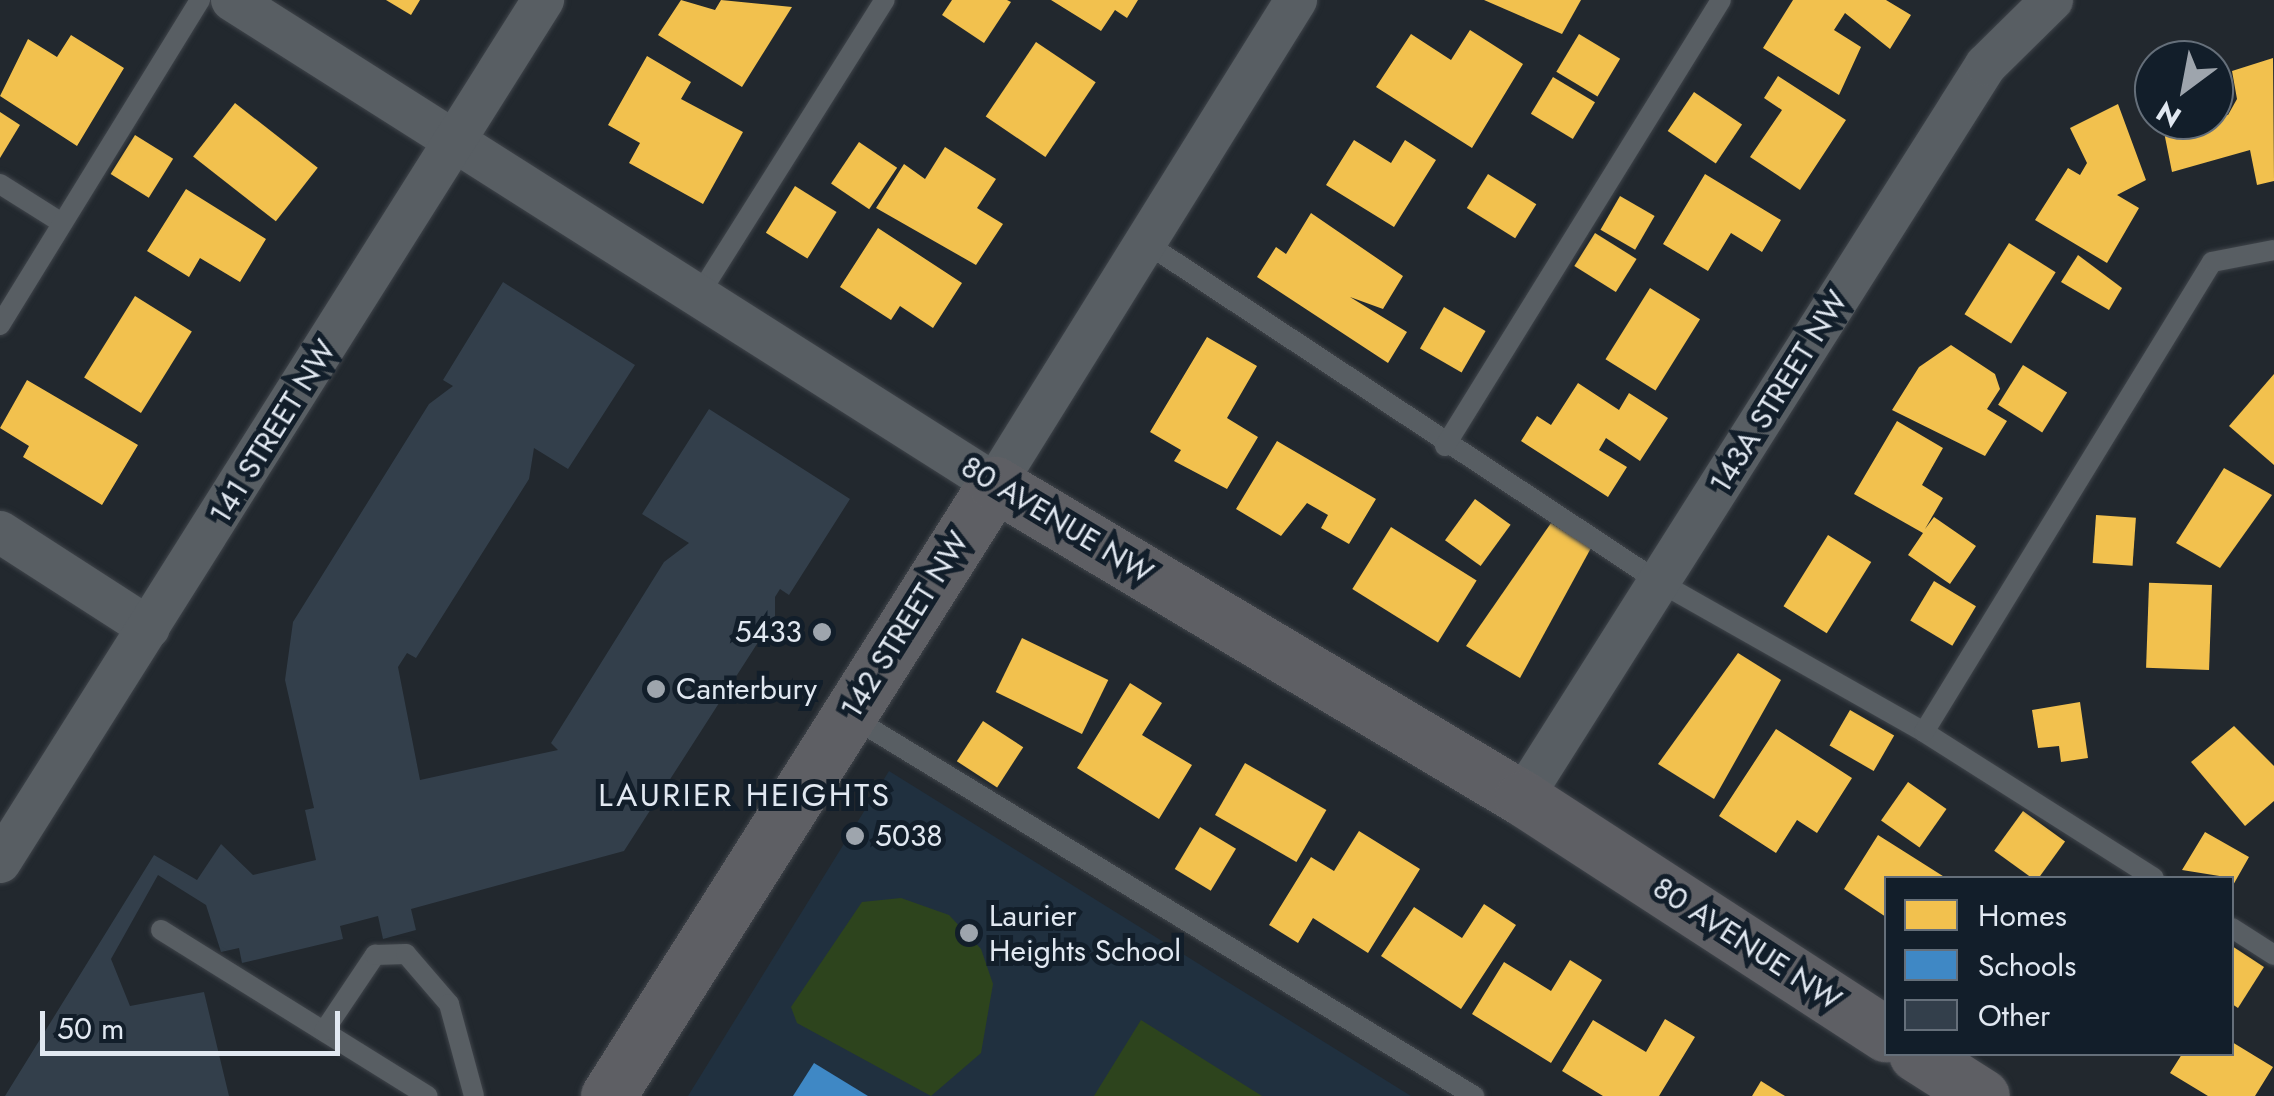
<!DOCTYPE html>
<html>
<head>
<meta charset="utf-8">
<style>
	body { margin:0 }
	#map { position:relative; width:2274px; height:1096px; overflow:hidden; background:#22282e; font-family:Jost,sans-serif }
	div>[style] { position:absolute }
	[style*='--x'] { left:calc(var(--x)*1px); top:calc(var(--y)*1px); width:calc(var(--w)*1px); rotate:calc(var(--a)*1deg) }
	.built>* { inset:0; background:#20303f }
	.green>* { inset:0; background:#2d441d }
	.homes>* { inset:0; background:#f2c14e; transform-origin:0 0 }
	.schools>* { inset:0; background:#3f88c5 }
	.building>* { inset:0; background:#333f4b }
	.roads { filter:drop-shadow(0 0 2px #3f444a) drop-shadow(0 0 2px #3f444a) }
	.lane>* { height:20px; margin:-10px; padding:0 10px; transform-origin:10px; border-radius:10px; background:#585e63 }
	.street>* { height:42px; margin:-21px; padding:0 21px; transform-origin:21px; border-radius:21px; background:#585e63 }
	.secondary>* { height:55px; margin:-27.5px; padding:0 27.5px; transform-origin:27.5px; border-radius:27.5px; background:#5e5f64 }
	.dots>* { width:28px; height:28px; translate:-50% -50%; box-sizing:border-box; border:5px solid #121e2a; border-radius:50% }
	span { translate:-50% -50%; white-space:nowrap; text-align:center; line-height:1.15; -webkit-text-stroke:10px #121e2a; paint-order:stroke }
	.street-label { font-size:30px; color:#e1e8f1 }
	.poi-label { font-size:30px; color:#e1e8f1 }
	.right { translate:-100% -50%; text-align:right }
	.left { translate:0 -50%; text-align:left }
	.neighbourhood-label { font-size:32px; color:#e1e8f1; letter-spacing:2.5px }
	.legend { position:absolute; left:1884px; top:876px; width:350px; height:180px; box-sizing:border-box; background:#121e2a; border:2px solid #656f7a; margin:0; padding:12px 18px; list-style:none; font-size:30px; color:#e1e8f1 }
	.legend li { display:flex; align-items:center; gap:20px; height:50px }
	.legend b { width:50px; border:2px solid #656f7a }
	.north { position:absolute; left:2134px; top:40px; width:100px; height:100px; box-sizing:border-box; background:#121e2a; border:2px solid #656f7a; border-radius:50%; rotate:212deg; font-size:28px; font-weight:700; line-height:40px; text-align:center; color:#e1e8f1 }
	.north::after { content:''; display:block; margin:auto; width:35px; height:45px; background:#9ea5ad; clip-path:polygon(50% 0,100% 100%,50% 72%,0 100%) }
	.scale { position:absolute; left:40px; top:1011px; width:300px; height:45px; box-sizing:border-box; border:5px solid #e1e8f1; border-top:0; padding-left:12px; font-size:30px; line-height:35px; white-space:nowrap; color:#e1e8f1; -webkit-text-stroke:8px #121e2a; paint-order:stroke }
</style>
</head>
<body>
<div id="map">
	<div class="built">
		<div style="clip-path:polygon(889px 771px,1411px 1096px,688px 1096px)"></div>
	</div>
	<div class="green">
		<div style="clip-path:polygon(901px 898px,949px 915px,981px 949px,993px 984px,981px 1053px,931px 1096px,797px 1023px,791px 1007px,862px 902px)"></div>
		<div style="clip-path:polygon(1141px 1020px,1262px 1096px,1094px 1096px)"></div>
	</div>
	<div class="homes">
		<div style="clip-path:polygon(386px 0,420px 0,411px 15px)"></div>
		<div style="clip-path:polygon(681px 0,715px 10px,721px 0,792px 7px,742px 87px,658px 35px)"></div>
		<div style="clip-path:polygon(952px 0,1007px 0,1011px 2px,984px 43px,942px 15px)"></div>
		<div style="clip-path:polygon(1051px 0,1138px 0,1127px 18px,1115px 10px,1101px 31px)"></div>
		<div style="clip-path:polygon(1484px 0,1581px 0,1562px 34px)"></div>
		<div style="clip-path:polygon(1793px 0,1886px 0,1911px 15px,1890px 49px,1845px 13px,1834px 30px,1861px 47px,1839px 95px,1763px 48px)"></div>
		<div style="clip-path:polygon(1470px 30px,1523px 64px,1472px 148px,1376px 87px,1411px 34px,1451px 60px)"></div>
		<div style="left:1579px;top:34px;width:48px;height:44px;rotate:31deg"></div>
		<div style="clip-path:polygon(71px 35px,124px 68px,77px 146px,0 96px,28px 39px,57px 57px)"></div>
		<div style="left:1036px;top:42px;width:72px;height:90px;rotate:34deg"></div>
		<div style="clip-path:polygon(647px 56px,691px 82px,681px 99px,743px 132px,703px 204px,629px 163px,640px 143px,608px 125px)"></div>
		<div style="clip-path:polygon(2273px 58px,2274px 181px,2257px 185px,2250px 150px,2172px 172px,2162px 122px,2228px 115px,2237px 99px,2232px 71px)"></div>
		<div style="clip-path:polygon(1778px 76px,1846px 120px,1800px 190px,1750px 157px,1782px 110px,1764px 98px)"></div>
		<div style="left:1553px;top:77px;width:49px;height:43px;rotate:31deg"></div>
		<div style="left:1694px;top:92px;width:58px;height:47px;rotate:34deg"></div>
		<div style="left:235px;top:103px;width:105px;height:68px;rotate:38deg"></div>
		<div style="clip-path:polygon(2118px 104px,2146px 180px,2117px 195px,2139px 208px,2107px 263px,2035px 220px,2068px 168px,2080px 175px,2087px 163px,2070px 128px)"></div>
		<div style="clip-path:polygon(0 112px,20px 125px,0 158px)"></div>
		<div style="left:135px;top:135px;width:45px;height:46px;rotate:32deg"></div>
		<div style="clip-path:polygon(1354px 140px,1391px 163px,1405px 140px,1436px 160px,1394px 227px,1326px 185px)"></div>
		<div style="left:859px;top:142px;width:46px;height:50px;rotate:34deg"></div>
		<div style="clip-path:polygon(945px 147px,996px 179px,977px 208px,1003px 224px,976px 265px,876px 208px,904px 164px,925px 179px)"></div>
		<div style="left:1488px;top:174px;width:57px;height:40px;rotate:32deg"></div>
		<div style="clip-path:polygon(1705px 174px,1781px 220px,1762px 252px,1731px 233px,1708px 271px,1663px 244px)"></div>
		<div style="left:795px;top:186px;width:49px;height:55px;rotate:32deg"></div>
		<div style="clip-path:polygon(186px 189px,266px 239px,240px 282px,200px 258px,189px 277px,147px 251px)"></div>
		<div style="left:1620px;top:196px;width:40px;height:39px;rotate:30deg"></div>
		<div style="clip-path:polygon(1311px 213px,1403px 276px,1383px 309px,1350px 297px,1407px 332px,1388px 363px,1257px 277px,1276px 247px,1286px 254px)"></div>
		<div style="clip-path:polygon(878px 228px,962px 283px,933px 328px,900px 306px,891px 320px,840px 287px)"></div>
		<div style="left:1595px;top:233px;width:49px;height:39px;rotate:32deg"></div>
		<div style="left:2009px;top:243px;width:55px;height:84px;rotate:32deg"></div>
		<div style="clip-path:polygon(2078px 255px,2122px 288px,2109px 310px,2061px 282px)"></div>
		<div style="left:1650px;top:288px;width:59px;height:84px;rotate:32deg"></div>
		<div style="left:135px;top:296px;width:67px;height:96px;rotate:32deg"></div>
		<div style="left:1444px;top:307px;width:48px;height:48px;rotate:30deg"></div>
		<div style="clip-path:polygon(1207px 337px,1257px 366px,1227px 418px,1258px 437px,1227px 489px,1174px 461px,1181px 450px,1150px 432px)"></div>
		<div style="clip-path:polygon(1951px 345px,1995px 374px,2000px 389px,1987px 409px,2007px 421px,1985px 456px,1892px 410px,1919px 367px)"></div>
		<div style="left:2023px;top:365px;width:52px;height:47px;rotate:32deg"></div>
		<div style="clip-path:polygon(2274px 374px,2274px 465px,2229px 426px)"></div>
		<div style="clip-path:polygon(27px 380px,138px 445px,102px 505px,23px 457px,29px 446px,0 428px)"></div>
		<div style="clip-path:polygon(1578px 383px,1619px 410px,1629px 393px,1668px 418px,1640px 461px,1606px 438px,1599px 450px,1627px 467px,1608px 497px,1521px 441px,1537px 416px,1551px 425px)"></div>
		<div style="clip-path:polygon(1897px 421px,1943px 448px,1922px 485px,1943px 498px,1925px 529px,1934px 517px,1976px 546px,1950px 584px,1908px 555px,1923px 533px,1854px 494px)"></div>
		<div style="clip-path:polygon(1277px 441px,1376px 499px,1349px 544px,1321px 528px,1328px 515px,1307px 503px,1281px 536px,1236px 509px)"></div>
		<div style="clip-path:polygon(2224px 468px,2272px 495px,2220px 568px,2176px 543px)"></div>
		<div style="left:1475px;top:499px;width:44px;height:51px;rotate:36deg"></div>
		<div style="left:2096px;top:515px;width:40px;height:48px;rotate:4deg"></div>
		<div style="clip-path:polygon(1551px 523px,1591px 548px,1520px 678px,1466px 646px)"></div>
		<div style="left:1391px;top:527px;width:101px;height:73px;rotate:32deg"></div>
		<div style="left:1828px;top:535px;width:51px;height:84px;rotate:32deg"></div>
		<div style="left:1934px;top:581px;width:49px;height:46px;rotate:31deg"></div>
		<div style="left:2212px;top:585px;width:85px;height:63px;rotate:92deg"></div>
		<div style="left:1022px;top:638px;width:96px;height:60px;rotate:26deg"></div>
		<div style="clip-path:polygon(1738px 653px,1781px 680px,1714px 799px,1658px 764px)"></div>
		<div style="clip-path:polygon(1130px 683px,1162px 703px,1142px 735px,1192px 765px,1159px 819px,1077px 768px)"></div>
		<div style="clip-path:polygon(2080px 702px,2088px 758px,2061px 762px,2059px 746px,2038px 748px,2032px 710px)"></div>
		<div style="left:1850px;top:710px;width:51px;height:41px;rotate:30deg"></div>
		<div style="left:983px;top:721px;width:48px;height:48px;rotate:33deg"></div>
		<div style="clip-path:polygon(2234px 726px,2274px 766px,2274px 801px,2245px 826px,2191px 762px)"></div>
		<div style="clip-path:polygon(1776px 729px,1852px 778px,1817px 833px,1797px 820px,1776px 853px,1719px 816px)"></div>
		<div style="left:1245px;top:763px;width:94px;height:60px;rotate:30deg"></div>
		<div style="left:1908px;top:782px;width:47px;height:47px;rotate:35deg"></div>
		<div style="left:2023px;top:811px;width:52px;height:49px;rotate:36deg"></div>
		<div style="left:1200px;top:827px;width:42px;height:49px;rotate:31deg"></div>
		<div style="clip-path:polygon(1359px 831px,1420px 869px,1368px 953px,1313px 918px,1298px 943px,1269px 925px,1311px 857px,1334px 871px)"></div>
		<div style="clip-path:polygon(2205px 832px,2249px 857px,2232px 887px,2232px 878px,2182px 870px)"></div>
		<div style="clip-path:polygon(1878px 835px,1946px 878px,1886px 878px,1886px 917px,1844px 889px)"></div>
		<div style="clip-path:polygon(1484px 904px,1516px 925px,1461px 1009px,1381px 956px,1414px 907px,1462px 938px)"></div>
		<div style="clip-path:polygon(2232px 946px,2264px 967px,2238px 1008px,2232px 1004px)"></div>
		<div style="clip-path:polygon(1570px 960px,1602px 980px,1551px 1063px,1472px 1014px,1504px 962px,1551px 991px)"></div>
		<div style="clip-path:polygon(1665px 1019px,1695px 1037px,1659px 1096px,1603px 1096px,1562px 1071px,1593px 1020px,1646px 1052px)"></div>
		<div style="clip-path:polygon(2232px 1042px,2273px 1067px,2255px 1096px,2208px 1096px,2170px 1073px,2182px 1054px,2232px 1054px)"></div>
		<div style="clip-path:polygon(1761px 1081px,1785px 1096px,1752px 1096px)"></div>
	</div>
	<div class="schools">
		<div style="clip-path:polygon(814px 1063px,868px 1096px,793px 1096px)"></div>
	</div>
	<div class="building">
		<div style="clip-path:polygon(503px 282px,635px 365px,568px 469px,534px 448px,529px 479px,416px 658px,407px 653px,398px 667px,420px 780px,558px 750px,551px 743px,664px 562px,689px 543px,642px 514px,709px 409px,850px 499px,789px 595px,780px 589px,775px 597px,775px 616px,624px 851px,411px 909px,416px 930px,383px 939px,378px 916px,340px 926px,343px 939px,242px 963px,239px 948px,221px 952px,206px 905px,158px 875px,111px 959px,130px 1006px,204px 992px,229px 1096px,5px 1096px,154px 855px,197px 880px,221px 844px,253px 875px,316px 860px,305px 810px,314px 808px,285px 680px,293px 622px,429px 404px,453px 386px,443px 380px)"></div>
	</div>
	<div class="roads">
		<div class="lane">
			<div style="--x:0;--y:184;--w:73;--a:32.2"></div>
			<div style="--x:1146;--y:243;--w:615;--a:33.46"></div>
			<div style="--x:1659;--y:582;--w:305;--a:29.5"></div>
			<div style="--x:1924;--y:732;--w:272;--a:32.4"></div>
			<div style="--x:697;--y:298;--w:352;--a:-57.8"></div>
			<div style="--x:0;--y:325;--w:382;--a:-58.4"></div>
			<div style="--x:1445;--y:446;--w:524;--a:-58.25"></div>
			<div style="--x:850;--y:716;--w:731;--a:31.34"></div>
			<div style="--x:1924;--y:732;--w:551;--a:-58.5"></div>
			<div style="--x:2212;--y:262;--w:63;--a:-11"></div>
			<div style="--x:2232;--y:928;--w:50;--a:32.7"></div>
			<div style="--x:161;--y:930;--w:314;--a:31.9"></div>
			<div style="--x:324;--y:1031;--w:92;--a:-56.1"></div>
			<div style="--x:375;--y:955;--w:31;--a:-2"></div>
			<div style="--x:406;--y:954;--w:66;--a:49.3"></div>
			<div style="--x:449;--y:1004;--w:95;--a:74.8"></div>
		</div>
		<div class="street">
			<div style="--x:232;--y:0;--w:904;--a:32.39"></div>
			<div style="--x:995;--y:484;--w:570;--a:-58.12"></div>
			<div style="--x:0;--y:532;--w:177;--a:32.8"></div>
			<div style="--x:1522;--y:798;--w:868;--a:-57.67"></div>
			<div style="--x:1986;--y:65;--w:93;--a:-44.6"></div>
			<div style="--x:0;--y:862;--w:1019;--a:-57.79"></div>
		</div>
		<div class="secondary">
			<div style="--x:1916;--y:1054;--w:78;--a:32.5"></div>
			<div style="--x:608;--y:1096;--w:724;--a:-57.69"></div>
			<div style="--x:995;--y:484;--w:613;--a:30.79"></div>
			<div style="--x:1522;--y:798;--w:434;--a:33"></div>
		</div>
	</div>
	<div class="dots">
		<div style="left:822px;top:632px;background:#9ea5ad"></div>
		<div style="left:656px;top:689px;background:#9ea5ad"></div>
		<div style="left:855px;top:836px;background:#9ea5ad"></div>
		<div style="left:969px;top:933px;background:#9ea5ad"></div>
	</div>
	<div class="street-label">
		<span style="left:1779px;top:392px;rotate:-58deg">143A STREET NW</span>
		<span style="left:273px;top:432px;rotate:-58deg">141 STREET NW</span>
		<span style="left:1057px;top:520px;rotate:31deg">80 AVENUE NW</span>
		<span style="left:905px;top:625px;rotate:-58deg">142 STREET NW</span>
		<span style="left:1747px;top:944px;rotate:33deg">80 AVENUE NW</span>
	</div>
	<div class="poi-label">
		<span class="right" style="left:802px;top:632px">5433</span>
		<span class="left" style="left:676px;top:689px">Canterbury</span>
		<span class="left" style="left:875px;top:836px">5038</span>
		<span class="left" style="left:989px;top:933px">Laurier<br>Heights School</span>
	</div>
	<div class="neighbourhood-label">
		<span style="left:745px;top:795px">LAURIER HEIGHTS</span>
	</div>
	<ul class="legend">
	<li><b style="height:28px;background:#f2c14e"></b>Homes</li>
	<li><b style="height:28px;background:#3f88c5"></b>Schools</li>
	<li><b style="height:28px;background:#333f4b"></b>Other</li>
	</ul>
	<div class="north">N</div>
	<div class="scale">50 m</div>
</div>
</body>
</html>
